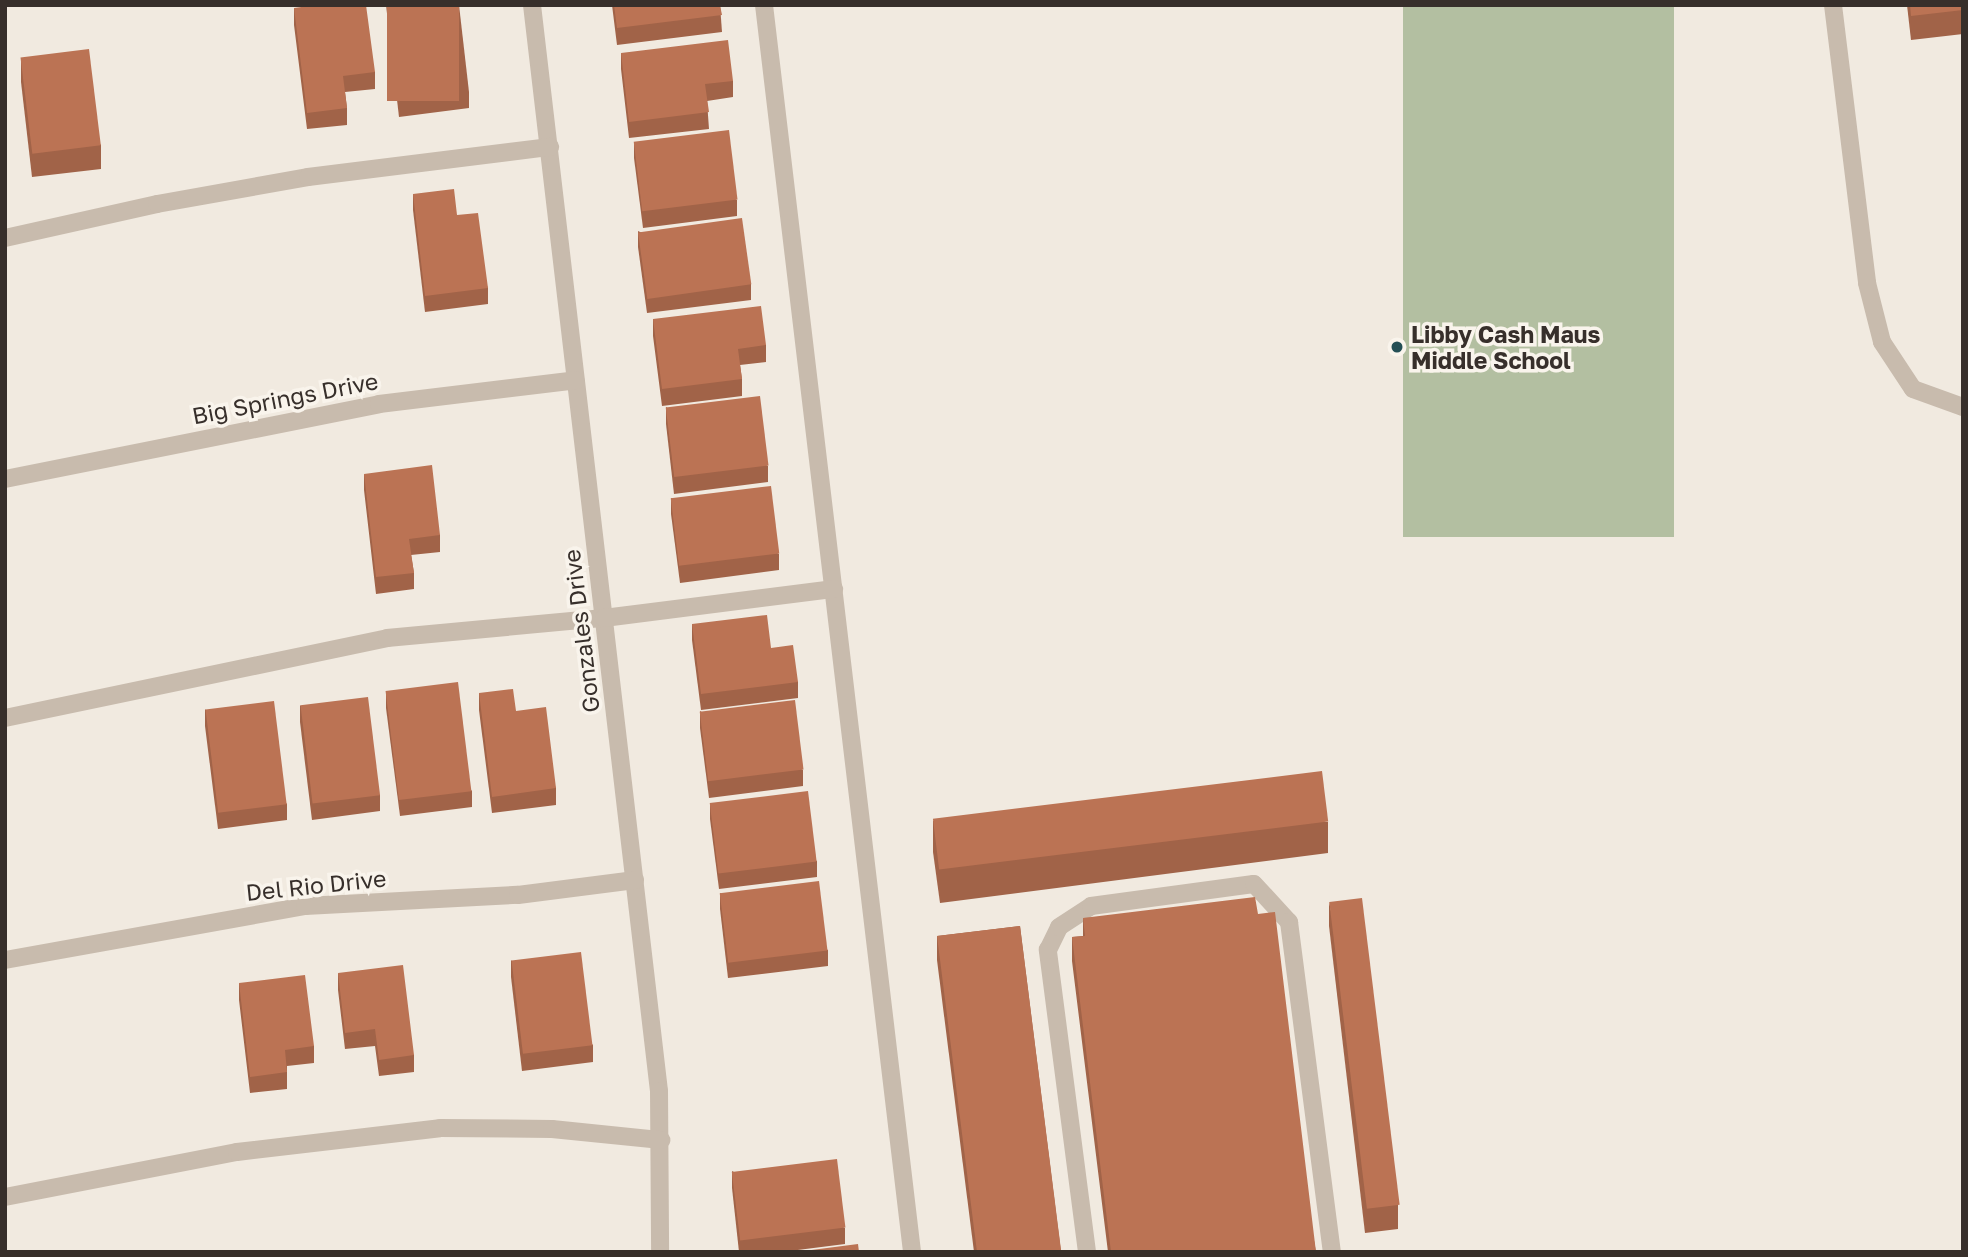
<!DOCTYPE html>
<html>
<head>
<meta charset="utf-8">
<style>
	body { margin:0 }
	#map { position:relative; width:1968px; height:1257px; overflow:hidden; background:#f1eae0; font-family:"Golos Text",sans-serif }
	div>[style] { position:absolute }
	[style*='--x'] { left:calc(var(--x)*1px); top:calc(var(--y)*1px); width:calc(var(--w)*1px); rotate:calc(var(--a)*1deg) }
	.green>* { inset:0; background:#b3bfa1; transform-origin:0 0 }
	.minor>* { height:18px; margin:-9px; padding:0 9px; transform-origin:9px; border-radius:9px; background:#c8bbad }
	.wall>* { inset:0; background:#a16348 }
	.building>* { inset:0; background:#bb7354; transform-origin:0 0 }
	.dots>* { width:19px; height:19px; translate:-50% -50%; box-sizing:border-box; border:4px solid #f9f4ec; border-radius:50% }
	span { translate:-50% -50%; white-space:nowrap; text-align:center; line-height:1.15; -webkit-text-stroke:7px #f9f4ec; paint-order:stroke }
	.poi-label { font-size:23px; color:#372f2b; font-weight:700 }
	.left { translate:0 -50%; text-align:left }
	.street-label { font-size:23px; color:#372f2b }
	.frame { position:absolute; inset:0; border:7px solid #372f2b; pointer-events:none }
</style>
</head>
<body>
<div id="map">
	<div class="green">
		<div style="left:1403px;top:5px;width:271px;height:532px"></div>
	</div>
	<div class="minor">
		<div style="--x:532;--y:5;--w:1093;--a:83.33"></div>
		<div style="--x:659;--y:1091;--w:161;--a:89.6"></div>
		<div style="--x:764;--y:5;--w:1256;--a:83.23"></div>
		<div style="--x:1833;--y:5;--w:280;--a:83"></div>
		<div style="--x:1867;--y:283;--w:61;--a:75.7"></div>
		<div style="--x:1882;--y:342;--w:56;--a:56.6"></div>
		<div style="--x:1913;--y:389;--w:53;--a:19.8"></div>
		<div style="--x:5;--y:238;--w:156;--a:-12.6"></div>
		<div style="--x:157;--y:204;--w:153;--a:-10.1"></div>
		<div style="--x:308;--y:177;--w:244;--a:-7.1"></div>
		<div style="--x:5;--y:479;--w:381;--a:-11.3"></div>
		<div style="--x:379;--y:404;--w:198;--a:-6.9"></div>
		<div style="--x:5;--y:718;--w:390;--a:-11.8"></div>
		<div style="--x:387;--y:638;--w:218;--a:-5.3"></div>
		<div style="--x:604;--y:618;--w:232;--a:-7.2"></div>
		<div style="--x:5;--y:960;--w:305;--a:-10.2"></div>
		<div style="--x:305;--y:906;--w:213;--a:-3"></div>
		<div style="--x:518;--y:895;--w:118;--a:-7.3"></div>
		<div style="--x:5;--y:1197;--w:236;--a:-11"></div>
		<div style="--x:237;--y:1152;--w:204;--a:-6.7"></div>
		<div style="--x:440;--y:1128;--w:112;--a:0.5"></div>
		<div style="--x:552;--y:1129;--w:110;--a:5.8"></div>
		<div style="--x:1087;--y:1252;--w:305;--a:-97.4"></div>
		<div style="--x:1048;--y:950;--w:25;--a:-64"></div>
		<div style="--x:1059;--y:927;--w:38;--a:-33"></div>
		<div style="--x:1091;--y:906;--w:164;--a:-7.7"></div>
		<div style="--x:1254;--y:884;--w:52;--a:47.4"></div>
		<div style="--x:1289;--y:922;--w:333;--a:82.6"></div>
	</div>
	<div class="wall">
		<div style="clip-path:polygon(386px 5px,459px 5px,469px 92px,469px 108px,399px 117px)"></div>
		<div style="clip-path:polygon(612px 5px,720px 5px,722px 32px,617px 45px)"></div>
		<div style="clip-path:polygon(1907px 5px,1963px 5px,1963px 34px,1911px 40px)"></div>
		<div style="clip-path:polygon(294px 8px,375px 72px,375px 89px,345px 92px,347px 108px,347px 125px,307px 129px,294px 25px)"></div>
		<div style="clip-path:polygon(621px 53px,733px 81px,733px 97px,707px 101px,709px 129px,629px 138px,621px 69px)"></div>
		<div style="clip-path:polygon(21px 58px,101px 145px,101px 169px,32px 177px,21px 82px)"></div>
		<div style="clip-path:polygon(634px 142px,737px 200px,737px 216px,643px 228px,634px 158px)"></div>
		<div style="clip-path:polygon(413px 194px,457px 215px,488px 288px,488px 304px,425px 312px,413px 210px)"></div>
		<div style="clip-path:polygon(638px 231px,751px 284px,751px 300px,647px 313px,638px 247px)"></div>
		<div style="clip-path:polygon(653px 319px,766px 345px,766px 362px,740px 365px,742px 379px,742px 396px,662px 406px,653px 336px)"></div>
		<div style="clip-path:polygon(666px 407px,768px 466px,768px 482px,674px 494px,666px 424px)"></div>
		<div style="clip-path:polygon(364px 474px,440px 535px,440px 552px,411px 555px,414px 573px,414px 589px,376px 594px,364px 490px)"></div>
		<div style="clip-path:polygon(671px 498px,779px 554px,779px 570px,680px 583px,671px 514px)"></div>
		<div style="clip-path:polygon(692px 624px,771px 648px,798px 682px,798px 698px,701px 710px,692px 640px)"></div>
		<div style="clip-path:polygon(386px 691px,472px 791px,472px 807px,400px 816px,386px 708px)"></div>
		<div style="clip-path:polygon(479px 693px,516px 711px,556px 788px,556px 805px,492px 813px,479px 710px)"></div>
		<div style="clip-path:polygon(300px 705px,380px 795px,380px 811px,312px 820px,300px 722px)"></div>
		<div style="clip-path:polygon(205px 709px,287px 804px,287px 820px,218px 829px,205px 726px)"></div>
		<div style="clip-path:polygon(700px 711px,803px 770px,803px 786px,709px 798px,700px 728px)"></div>
		<div style="clip-path:polygon(710px 803px,817px 861px,817px 877px,719px 889px,710px 819px)"></div>
		<div style="clip-path:polygon(933px 821px,1328px 822px,1328px 853px,940px 903px,933px 852px)"></div>
		<div style="clip-path:polygon(720px 893px,828px 950px,828px 966px,728px 978px,720px 909px)"></div>
		<div style="clip-path:polygon(1329px 902px,1398px 1205px,1398px 1229px,1365px 1233px,1329px 926px)"></div>
		<div style="clip-path:polygon(1258px 914px,1316px 1252px,1108px 1252px,1072px 961px,1072px 937px,1083px 936px,1083px 918px)"></div>
		<div style="clip-path:polygon(1020px 926px,1061px 1252px,974px 1252px,937px 960px,937px 936px)"></div>
		<div style="clip-path:polygon(511px 960px,593px 1045px,593px 1062px,522px 1071px,511px 977px)"></div>
		<div style="clip-path:polygon(338px 973px,414px 1055px,414px 1072px,379px 1076px,375px 1046px,345px 1049px,338px 990px)"></div>
		<div style="clip-path:polygon(239px 983px,314px 1046px,314px 1063px,287px 1066px,287px 1089px,250px 1093px,239px 1000px)"></div>
		<div style="clip-path:polygon(732px 1171px,845px 1228px,845px 1244px,782px 1252px,739px 1252px,732px 1188px)"></div>
	</div>
	<div class="building">
		<div style="clip-path:polygon(316px 5px,366px 5px,375px 72px,343px 76px,347px 108px,307px 113px,294px 8px)"></div>
		<div style="left:387px;top:5px;width:72px;height:96px"></div>
		<div style="clip-path:polygon(614px 5px,720px 5px,722px 15px,617px 28px)"></div>
		<div style="clip-path:polygon(1910px 5px,1963px 5px,1963px 10px,1911px 16px)"></div>
		<div style="clip-path:polygon(728px 40px,733px 81px,705px 84px,709px 112px,629px 122px,621px 53px)"></div>
		<div style="left:89px;top:49px;width:97px;height:69px;rotate:83deg"></div>
		<div style="left:729px;top:130px;width:70px;height:96px;rotate:83deg"></div>
		<div style="clip-path:polygon(454px 189px,457px 215px,478px 213px,488px 288px,425px 296px,413px 194px)"></div>
		<div style="left:742px;top:218px;width:67px;height:105px;rotate:82deg"></div>
		<div style="clip-path:polygon(761px 306px,766px 345px,738px 349px,742px 379px,662px 389px,653px 319px)"></div>
		<div style="left:760px;top:396px;width:70px;height:95px;rotate:83deg"></div>
		<div style="clip-path:polygon(432px 465px,440px 535px,409px 539px,414px 573px,376px 577px,364px 474px)"></div>
		<div style="left:771px;top:486px;width:68px;height:101px;rotate:83deg"></div>
		<div style="clip-path:polygon(767px 615px,771px 648px,793px 645px,798px 682px,701px 694px,692px 624px)"></div>
		<div style="left:458px;top:682px;width:110px;height:73px;rotate:83deg"></div>
		<div style="clip-path:polygon(513px 689px,516px 711px,546px 707px,556px 788px,492px 797px,479px 693px)"></div>
		<div style="left:368px;top:697px;width:99px;height:68px;rotate:83deg"></div>
		<div style="left:795px;top:700px;width:70px;height:96px;rotate:83deg"></div>
		<div style="left:274px;top:701px;width:104px;height:69px;rotate:83deg"></div>
		<div style="left:1322px;top:771px;width:51px;height:392px;rotate:83deg"></div>
		<div style="left:808px;top:791px;width:71px;height:99px;rotate:83deg"></div>
		<div style="left:819px;top:881px;width:70px;height:100px;rotate:83deg"></div>
		<div style="clip-path:polygon(1255px 897px,1258px 914px,1275px 912px,1316px 1252px,1111px 1252px,1072px 937px,1085px 936px,1083px 918px)"></div>
		<div style="left:1362px;top:898px;width:309px;height:33px;rotate:83deg"></div>
		<div style="clip-path:polygon(1020px 926px,1061px 1250px,1047px 1252px,977px 1252px,937px 936px)"></div>
		<div style="left:581px;top:952px;width:94px;height:70px;rotate:83deg"></div>
		<div style="clip-path:polygon(403px 965px,414px 1055px,379px 1060px,375px 1029px,345px 1033px,338px 973px)"></div>
		<div style="clip-path:polygon(305px 975px,314px 1046px,285px 1050px,287px 1072px,250px 1077px,239px 983px)"></div>
		<div style="left:837px;top:1159px;width:69px;height:106px;rotate:83deg"></div>
		<div style="clip-path:polygon(858px 1244px,859px 1252px,796px 1252px)"></div>
	</div>
	<div class="dots">
		<div style="left:1397px;top:347px;background:#244f55"></div>
	</div>
	<div class="poi-label">
		<span class="left" style="left:1411px;top:347px">Libby Cash Maus<br>Middle School</span>
	</div>
	<div class="street-label">
		<span style="left:285px;top:398px;rotate:-11deg">Big Springs Drive</span>
		<span style="left:581px;top:631px;rotate:-97deg">Gonzales Drive</span>
		<span style="left:316px;top:885px;rotate:-6deg">Del Rio Drive</span>
	</div>
	<div class="frame"></div>
</div>
</body>
</html>
